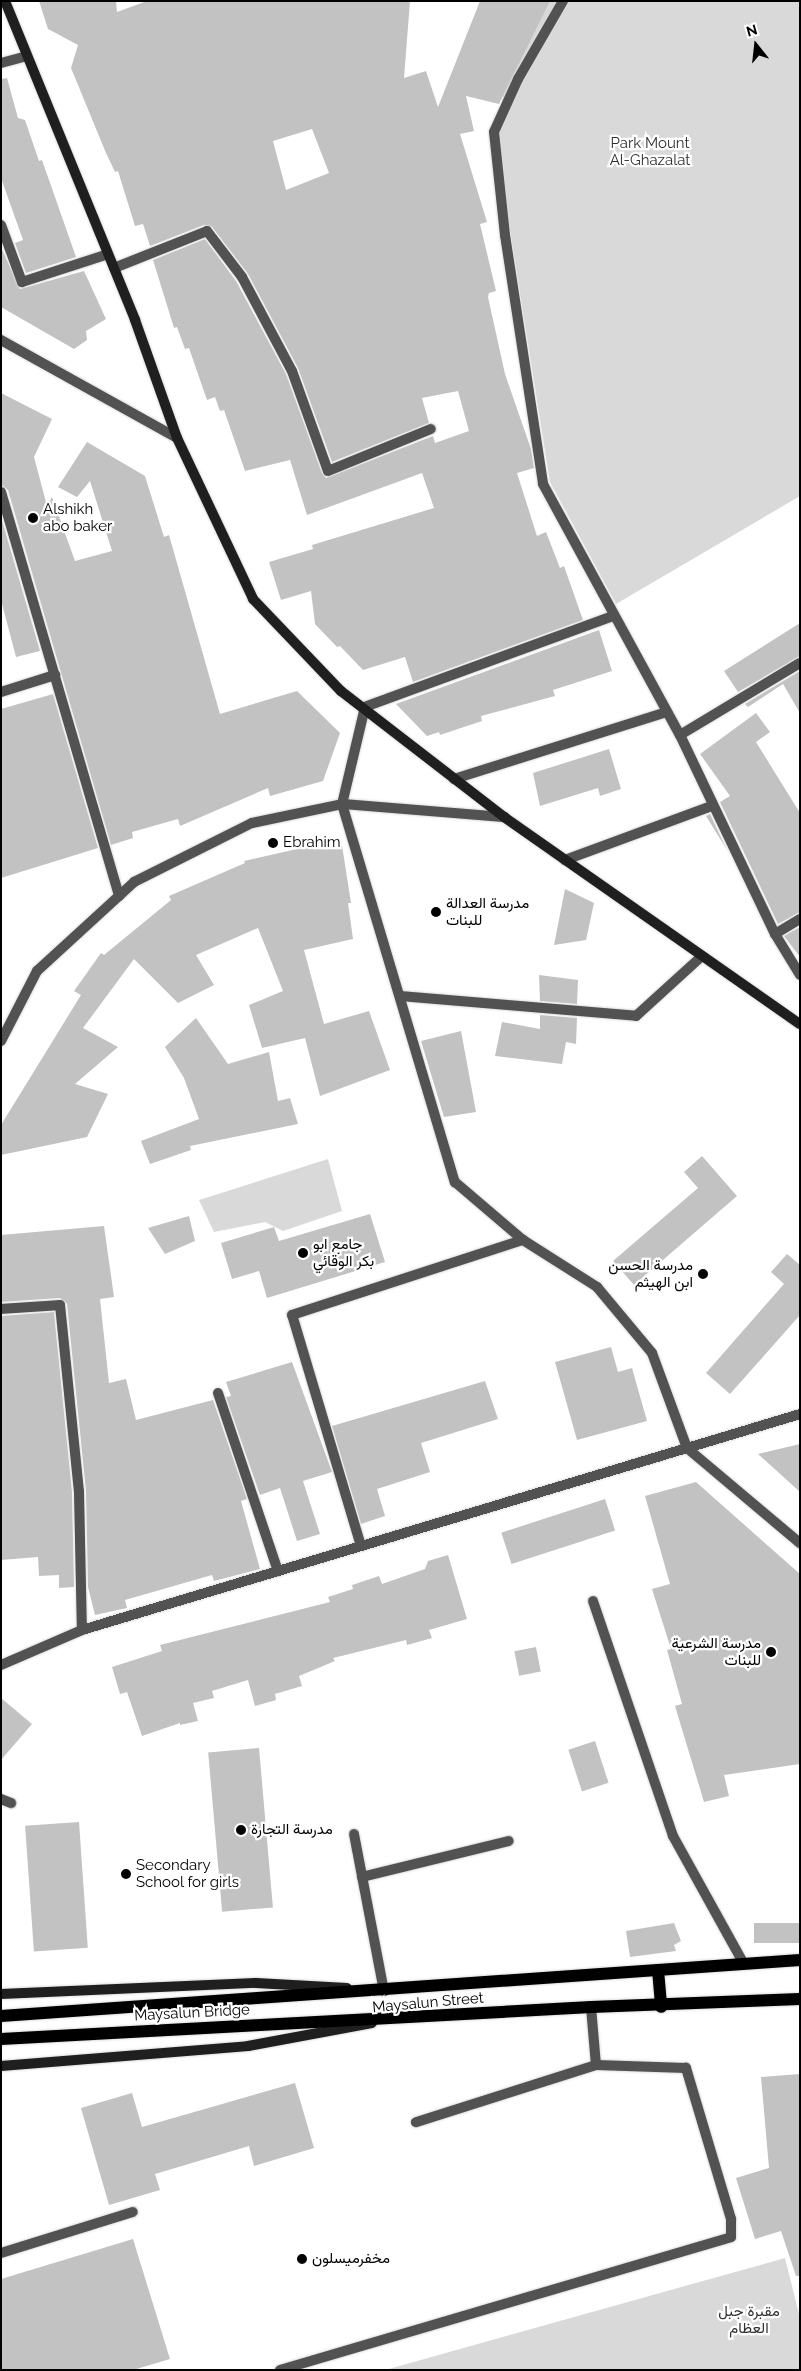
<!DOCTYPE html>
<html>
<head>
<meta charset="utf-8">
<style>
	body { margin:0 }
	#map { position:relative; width:801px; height:2371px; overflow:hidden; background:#fff; font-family:Raleway,Vazirmatn,sans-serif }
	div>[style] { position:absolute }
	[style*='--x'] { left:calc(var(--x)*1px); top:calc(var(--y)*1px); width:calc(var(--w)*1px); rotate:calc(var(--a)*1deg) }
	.green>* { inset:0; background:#d9d9d9 }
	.building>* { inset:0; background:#c2c2c2; transform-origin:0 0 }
	.roads { filter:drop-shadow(0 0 1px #dbdbdb) drop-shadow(0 0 1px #dbdbdb) }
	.lane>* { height:10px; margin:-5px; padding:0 5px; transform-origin:5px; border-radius:5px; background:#525252 }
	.street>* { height:10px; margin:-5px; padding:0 5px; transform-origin:5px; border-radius:5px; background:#525252 }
	.secondary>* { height:10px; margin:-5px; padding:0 5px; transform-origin:5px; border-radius:5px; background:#1f1f1f }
	.primary>* { height:12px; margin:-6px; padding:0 6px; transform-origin:6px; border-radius:6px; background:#000 }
	.dots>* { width:14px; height:14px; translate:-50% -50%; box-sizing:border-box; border:2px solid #fff; border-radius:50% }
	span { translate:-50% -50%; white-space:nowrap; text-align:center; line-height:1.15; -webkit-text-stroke:4.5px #fff; paint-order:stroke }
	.park-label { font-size:15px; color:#303030 }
	.poi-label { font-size:15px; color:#000 }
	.left { translate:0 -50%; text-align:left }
	.right { translate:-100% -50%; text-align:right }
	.street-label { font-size:15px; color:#000 }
	.frame { position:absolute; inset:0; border:2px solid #000; pointer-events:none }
	.north { position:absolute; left:731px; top:20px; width:50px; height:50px; -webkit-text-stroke:4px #fff; paint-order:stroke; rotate:344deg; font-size:14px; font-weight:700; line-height:20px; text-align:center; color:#000 }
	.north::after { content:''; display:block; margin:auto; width:18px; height:22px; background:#000; clip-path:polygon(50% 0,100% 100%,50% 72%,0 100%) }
</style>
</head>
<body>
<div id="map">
	<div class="green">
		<div style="clip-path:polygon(525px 1px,800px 1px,800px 496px,616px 604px,550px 482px,498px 155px,506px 60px)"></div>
		<div style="clip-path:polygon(328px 1159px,342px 1211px,283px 1231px,265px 1222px,214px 1232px,199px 1200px)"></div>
		<div style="clip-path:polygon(785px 2258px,800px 2318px,800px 2370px,385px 2370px)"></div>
	</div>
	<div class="building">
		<div style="clip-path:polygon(evenodd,39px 1px,116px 1px,117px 12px,147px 1px,410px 1px,404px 78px,426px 71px,438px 107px,480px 1px,550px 1px,499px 104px,466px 96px,474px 131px,460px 134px,487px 222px,480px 224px,496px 291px,489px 293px,488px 297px,505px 374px,531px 449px,534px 468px,517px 473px,537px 536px,546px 532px,560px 568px,564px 566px,583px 620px,413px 682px,405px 657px,363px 670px,340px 646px,337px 647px,315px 624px,311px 591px,281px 600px,269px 562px,313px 549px,312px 545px,434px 508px,422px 473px,307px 515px,290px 460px,245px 471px,224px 410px,220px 411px,215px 397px,207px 400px,189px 348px,185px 349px,177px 327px,174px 328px,153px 260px,205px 239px,236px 281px,286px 374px,322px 473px,326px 478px,433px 436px,435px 443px,469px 431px,458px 391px,422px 398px,429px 423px,332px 462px,298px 368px,248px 274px,212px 227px,204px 225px,150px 246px,143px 224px,135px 226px,118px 171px,115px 172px,106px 153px,71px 68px,78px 45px,48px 29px,39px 1px,312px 129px,329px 173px,286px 190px,273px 141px,312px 129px)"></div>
		<div style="clip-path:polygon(7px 78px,18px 118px,25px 120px,39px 161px,42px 160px,76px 257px,26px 273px,15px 243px,23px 240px,1px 178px,1px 79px)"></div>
		<div style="clip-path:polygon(1px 247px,20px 289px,84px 271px,106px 319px,86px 331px,87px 340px,74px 349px,1px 307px)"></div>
		<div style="clip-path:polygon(1px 393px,52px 419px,34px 457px,47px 506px,52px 497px,75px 561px,112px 551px,90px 481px,77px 497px,58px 487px,87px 442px,145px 476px,164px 537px,169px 535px,220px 714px,297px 691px,340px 733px,323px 781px,270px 796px,268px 788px,180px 826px,178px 819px,132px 832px,133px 838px,111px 845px,8px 490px,1px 485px)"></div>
		<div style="clip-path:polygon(1px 517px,40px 651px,16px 657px,1px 600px)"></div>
		<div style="clip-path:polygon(800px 623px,800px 656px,738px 692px,724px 671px)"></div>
		<div style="clip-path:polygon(599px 630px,612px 671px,553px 690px,555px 696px,481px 716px,482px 721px,440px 735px,439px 732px,427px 736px,396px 704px)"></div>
		<div style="clip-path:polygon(800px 671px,800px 713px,783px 684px,748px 707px,745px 704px)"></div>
		<div style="clip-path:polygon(53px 694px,98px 848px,1px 878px,1px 709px)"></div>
		<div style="clip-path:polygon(756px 713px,770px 732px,756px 742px,800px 813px,800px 912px,778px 924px,720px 802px,730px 796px,700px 754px)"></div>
		<div style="clip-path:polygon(609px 749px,621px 789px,600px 796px,598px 788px,540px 806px,533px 773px)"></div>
		<div style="clip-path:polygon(710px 814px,727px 850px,706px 816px)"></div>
		<div style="clip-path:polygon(341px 839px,351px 903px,348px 903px,353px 939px,304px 950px,324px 1024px,369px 1011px,390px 1070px,320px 1096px,305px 1038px,262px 1048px,249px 1005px,283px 991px,258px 928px,196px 955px,214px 985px,178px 1003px,134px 959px,83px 1028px,118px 1047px,75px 1084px,108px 1094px,87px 1137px,1px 1155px,1px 1125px,81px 995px,74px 991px,101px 953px,104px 955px,171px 900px,169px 896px,245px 863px,244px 861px)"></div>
		<div style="clip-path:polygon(565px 889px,594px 903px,586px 940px,554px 945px)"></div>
		<div style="clip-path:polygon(800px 927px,800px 957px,784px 936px)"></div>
		<div style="clip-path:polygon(539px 975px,578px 980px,577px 1004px,540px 1001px)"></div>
		<div style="clip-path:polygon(540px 1015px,577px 1018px,576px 1044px,566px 1042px,562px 1064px,495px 1056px,502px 1022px,540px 1029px)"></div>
		<div style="clip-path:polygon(196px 1018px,228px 1064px,269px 1052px,278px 1101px,290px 1098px,298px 1124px,190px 1146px,191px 1150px,150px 1164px,141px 1141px,199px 1119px,184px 1078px,165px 1047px)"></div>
		<div style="clip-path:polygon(461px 1031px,476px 1112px,444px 1117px,421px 1041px)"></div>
		<div style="clip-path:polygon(702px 1156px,737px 1196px,634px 1285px,613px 1261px,698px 1188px,684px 1172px)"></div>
		<div style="clip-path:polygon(370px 1214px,385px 1262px,267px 1298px,259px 1271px,232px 1279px,221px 1243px,274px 1227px,279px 1241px)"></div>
		<div style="clip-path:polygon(189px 1216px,195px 1241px,165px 1254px,148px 1228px)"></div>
		<div style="clip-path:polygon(104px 1226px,114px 1297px,100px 1299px,109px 1383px,126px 1379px,136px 1420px,213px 1400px,247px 1499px,241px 1501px,260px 1569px,214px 1581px,212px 1575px,125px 1600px,127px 1608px,95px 1615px,88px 1587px,86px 1491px,67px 1304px,60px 1298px,1px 1302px,1px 1235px)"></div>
		<div style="clip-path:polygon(787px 1254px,800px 1265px,800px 1315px,730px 1394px,706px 1373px,784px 1284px,771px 1272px)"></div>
		<div style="clip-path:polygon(54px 1312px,72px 1492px,74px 1587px,59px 1588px,59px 1575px,39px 1576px,38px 1557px,1px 1560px,1px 1316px)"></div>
		<div style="clip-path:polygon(611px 1347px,618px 1372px,632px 1368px,647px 1421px,577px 1440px,555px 1362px)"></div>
		<div style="clip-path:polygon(292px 1362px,332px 1472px,303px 1481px,320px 1534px,297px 1541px,280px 1488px,260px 1495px,226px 1397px,231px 1396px,226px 1382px)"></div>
		<div style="clip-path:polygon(485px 1381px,498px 1419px,421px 1443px,430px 1472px,377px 1489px,385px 1516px,361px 1524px,332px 1426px)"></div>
		<div style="clip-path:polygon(800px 1444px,800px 1492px,758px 1454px)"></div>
		<div style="clip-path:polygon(696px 1482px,800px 1574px,800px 1764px,724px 1775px,729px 1796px,704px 1802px,675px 1706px,682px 1704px,667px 1650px,671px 1649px,652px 1589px,670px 1584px,645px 1496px)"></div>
		<div style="left:605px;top:1499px;width:33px;height:109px;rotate:72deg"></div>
		<div style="clip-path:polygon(448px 1555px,467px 1619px,429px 1630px,432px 1638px,407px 1645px,406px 1640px,333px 1658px,335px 1661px,299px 1676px,302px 1686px,275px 1694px,276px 1700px,255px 1706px,248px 1680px,212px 1691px,214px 1698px,193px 1703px,198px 1721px,180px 1725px,180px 1723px,142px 1736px,127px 1692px,120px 1694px,112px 1667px,162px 1651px,160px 1645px,330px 1602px,328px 1597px,353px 1589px,352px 1585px,379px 1576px,382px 1584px,425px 1569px,428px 1561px)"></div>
		<div style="left:536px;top:1647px;width:25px;height:22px;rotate:79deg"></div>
		<div style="clip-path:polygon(1px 1698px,32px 1724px,1px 1760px)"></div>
		<div style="left:595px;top:1741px;width:44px;height:28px;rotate:72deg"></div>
		<div style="left:259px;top:1748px;width:160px;height:51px;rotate:85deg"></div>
		<div style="left:79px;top:1822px;width:126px;height:54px;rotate:86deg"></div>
		<div style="clip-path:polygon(674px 1923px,681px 1941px,674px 1945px,676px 1951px,630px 1957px,626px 1931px)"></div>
		<div style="left:800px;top:1923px;width:20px;height:46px;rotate:90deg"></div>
		<div style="clip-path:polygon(800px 2074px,800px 2276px,796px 2276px,781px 2231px,755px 2239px,736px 2178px,769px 2168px,761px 2077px)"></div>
		<div style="clip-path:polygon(295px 2083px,314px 2148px,254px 2166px,249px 2146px,155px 2174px,160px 2190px,109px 2205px,81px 2108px,132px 2093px,142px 2127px)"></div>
		<div style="clip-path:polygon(133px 2239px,170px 2359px,133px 2370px,1px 2370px,1px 2279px)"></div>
	</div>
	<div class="roads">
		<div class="lane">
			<div style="--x:593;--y:1601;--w:248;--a:71.2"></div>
			<div style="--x:673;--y:1836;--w:146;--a:61"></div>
			<div style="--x:354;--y:1834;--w:160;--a:79.2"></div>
			<div style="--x:362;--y:1877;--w:151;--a:-13.8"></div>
			<div style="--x:591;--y:2007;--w:58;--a:85.1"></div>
			<div style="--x:1;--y:2253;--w:138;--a:-17.3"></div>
			<div style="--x:280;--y:2370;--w:470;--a:-16.4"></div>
			<div style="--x:731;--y:2237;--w:18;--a:-90"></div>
			<div style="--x:731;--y:2219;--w:158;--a:-106.6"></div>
			<div style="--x:686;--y:2068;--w:90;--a:-178.1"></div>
			<div style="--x:596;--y:2065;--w:189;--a:162.4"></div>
		</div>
		<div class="street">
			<div style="--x:563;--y:1;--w:90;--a:120"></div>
			<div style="--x:518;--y:79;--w:58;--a:114.4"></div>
			<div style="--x:494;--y:132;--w:104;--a:83.9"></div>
			<div style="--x:505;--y:235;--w:252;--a:81.3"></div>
			<div style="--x:543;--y:484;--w:286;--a:61.4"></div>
			<div style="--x:680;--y:735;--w:221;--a:64.5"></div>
			<div style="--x:775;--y:934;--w:48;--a:58.6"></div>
			<div style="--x:1;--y:63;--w:27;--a:-15"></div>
			<div style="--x:1;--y:225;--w:61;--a:69.8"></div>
			<div style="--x:22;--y:282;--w:90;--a:-18"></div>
			<div style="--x:114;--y:268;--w:100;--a:-21.7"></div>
			<div style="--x:207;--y:231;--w:58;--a:52.7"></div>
			<div style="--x:242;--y:277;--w:106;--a:62"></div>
			<div style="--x:292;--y:371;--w:106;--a:70.2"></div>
			<div style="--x:328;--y:471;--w:111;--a:-22.2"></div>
			<div style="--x:1;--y:340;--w:201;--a:29.1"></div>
			<div style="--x:1;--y:492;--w:421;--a:73.7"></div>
			<div style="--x:613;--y:616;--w:264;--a:159.9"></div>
			<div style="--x:365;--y:707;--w:100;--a:103.3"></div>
			<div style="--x:342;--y:804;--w:395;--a:73.4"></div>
			<div style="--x:455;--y:1182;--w:89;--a:40.5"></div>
			<div style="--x:523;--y:1240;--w:88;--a:32.4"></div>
			<div style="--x:597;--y:1287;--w:86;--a:50.2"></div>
			<div style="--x:652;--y:1353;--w:101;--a:69.8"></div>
			<div style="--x:687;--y:1448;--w:148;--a:40.1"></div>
			<div style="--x:1;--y:692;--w:57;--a:-17.5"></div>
			<div style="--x:680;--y:735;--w:140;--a:-31"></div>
			<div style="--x:454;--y:779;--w:223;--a:-17.5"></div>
			<div style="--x:565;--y:860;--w:157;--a:-20.2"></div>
			<div style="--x:775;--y:934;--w:29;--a:-31"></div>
			<div style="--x:400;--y:996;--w:237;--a:4.8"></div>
			<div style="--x:636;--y:1016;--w:89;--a:-42.3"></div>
			<div style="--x:1;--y:1041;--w:79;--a:-62.8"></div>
			<div style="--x:37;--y:971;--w:132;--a:-42.5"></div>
			<div style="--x:134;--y:882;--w:132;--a:-26.6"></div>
			<div style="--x:252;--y:823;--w:92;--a:-11.9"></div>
			<div style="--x:342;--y:804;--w:163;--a:4.6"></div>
			<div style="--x:1;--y:1309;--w:59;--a:-3.9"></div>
			<div style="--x:60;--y:1305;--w:188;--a:84.2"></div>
			<div style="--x:79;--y:1492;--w:138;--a:88.8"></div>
			<div style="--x:218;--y:1393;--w:188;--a:71.4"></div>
			<div style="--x:361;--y:1546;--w:241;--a:-106.6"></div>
			<div style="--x:292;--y:1315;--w:243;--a:-18"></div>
			<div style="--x:1;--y:1665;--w:88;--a:-23.4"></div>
			<div style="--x:82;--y:1630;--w:750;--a:-16.74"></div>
			<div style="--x:1;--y:1799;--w:11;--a:22"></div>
		</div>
		<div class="secondary">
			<div style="--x:5;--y:1;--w:344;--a:67.8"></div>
			<div style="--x:135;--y:320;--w:125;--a:70.4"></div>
			<div style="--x:177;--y:438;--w:178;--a:64.7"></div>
			<div style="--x:253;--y:599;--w:127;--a:46.3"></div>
			<div style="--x:341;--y:691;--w:206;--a:37.7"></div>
			<div style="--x:504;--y:817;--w:361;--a:35"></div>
			<div style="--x:1;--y:1994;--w:255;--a:-2.5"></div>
			<div style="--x:256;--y:1983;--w:91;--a:3.1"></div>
			<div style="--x:1;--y:2066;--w:248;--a:-4.6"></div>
			<div style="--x:248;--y:2046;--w:126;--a:-10.5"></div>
		</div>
		<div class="primary">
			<div style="--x:658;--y:1970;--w:37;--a:85"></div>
			<div style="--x:1;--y:2016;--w:801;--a:-4.01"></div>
			<div style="--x:1;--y:2039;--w:591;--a:-3.1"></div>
			<div style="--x:591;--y:2007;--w:209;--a:-2.2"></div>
		</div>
	</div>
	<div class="dots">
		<div style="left:33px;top:518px;background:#000"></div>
		<div style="left:273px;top:843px;background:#000"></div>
		<div style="left:436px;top:912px;background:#000"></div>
		<div style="left:303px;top:1253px;background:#000"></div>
		<div style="left:703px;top:1274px;background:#000"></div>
		<div style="left:771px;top:1652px;background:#000"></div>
		<div style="left:241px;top:1830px;background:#000"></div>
		<div style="left:126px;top:1874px;background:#000"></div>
		<div style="left:302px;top:2259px;background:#000"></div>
	</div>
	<div class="park-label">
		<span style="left:650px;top:152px">Park Mount<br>Al-Ghazalat</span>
		<span style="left:749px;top:2320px">مقبرة جبل<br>العظام</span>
	</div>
	<div class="poi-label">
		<span class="left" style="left:43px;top:518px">Alshikh<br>abo baker</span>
		<span class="left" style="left:283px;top:843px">Ebrahim</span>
		<span class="left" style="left:446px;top:912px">مدرسة العدالة<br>للبنات</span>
		<span class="left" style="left:313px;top:1253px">جامع ابو<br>بكر الوقائي</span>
		<span class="right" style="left:693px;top:1274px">مدرسة الحسن<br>ابن الهيثم</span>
		<span class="right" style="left:761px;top:1652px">مدرسة الشرعية<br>للبنات</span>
		<span class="left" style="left:251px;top:1830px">مدرسة التجارة</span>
		<span class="left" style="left:136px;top:1874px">Secondary<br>School for girls</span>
		<span class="left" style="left:312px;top:2259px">مخفرميسلون</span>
	</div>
	<div class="street-label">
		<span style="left:428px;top:2003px;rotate:-5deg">Maysalun Street</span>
		<span style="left:192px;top:2013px;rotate:-3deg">Maysalun Bridge</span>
	</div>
	<div class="frame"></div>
	<div class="north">N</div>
</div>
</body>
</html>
